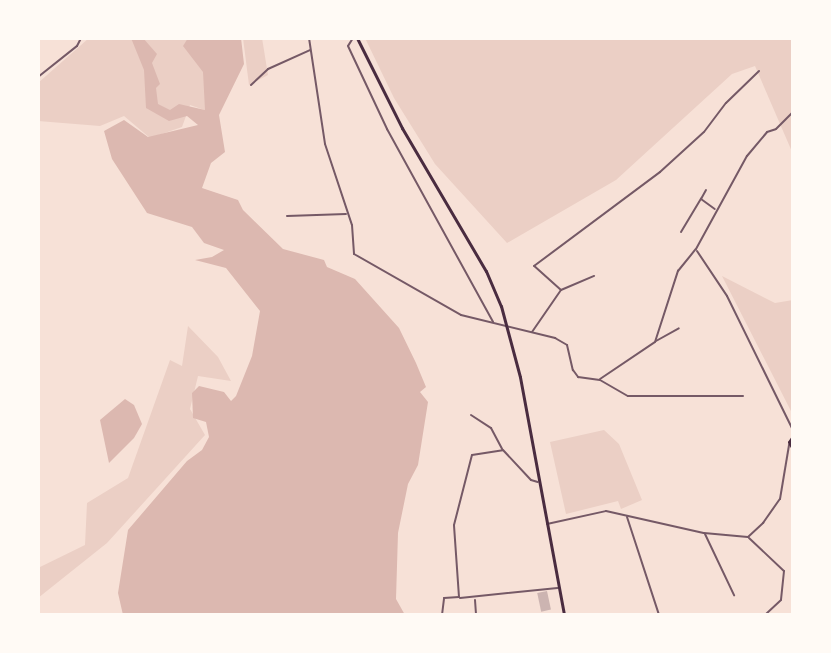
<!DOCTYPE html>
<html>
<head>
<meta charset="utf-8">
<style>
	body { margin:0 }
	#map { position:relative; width:831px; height:653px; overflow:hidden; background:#f7e1d7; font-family:"Work Sans",sans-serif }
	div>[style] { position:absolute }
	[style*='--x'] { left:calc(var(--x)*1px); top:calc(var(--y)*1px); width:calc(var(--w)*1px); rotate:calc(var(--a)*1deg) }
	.green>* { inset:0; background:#ebcfc5 }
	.water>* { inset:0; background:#dcb8b0 }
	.building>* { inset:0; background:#ccb4b1; transform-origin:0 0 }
	.minor>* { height:2px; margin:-1px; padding:0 1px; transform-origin:1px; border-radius:1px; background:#755966 }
	.secondary>* { height:3px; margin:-1.5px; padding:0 1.5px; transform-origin:1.5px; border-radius:1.5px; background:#4a2c40 }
	.primary>* { height:3px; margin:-1.5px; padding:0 1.5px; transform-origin:1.5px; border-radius:1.5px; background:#4a2c40 }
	span { translate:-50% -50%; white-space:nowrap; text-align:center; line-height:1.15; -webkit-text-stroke:8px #fffaf5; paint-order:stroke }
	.frame { position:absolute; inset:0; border:40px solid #fffaf5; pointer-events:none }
</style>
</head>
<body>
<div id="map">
	<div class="green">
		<div style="clip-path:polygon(89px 38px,209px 38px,210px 112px,190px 105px,182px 127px,150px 138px,124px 116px,100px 126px,38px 121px,38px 83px)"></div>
		<div style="clip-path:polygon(243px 38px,262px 38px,268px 75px,249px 85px)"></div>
		<div style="clip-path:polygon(365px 38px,793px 38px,793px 154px,755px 66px,732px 74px,616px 180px,507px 243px,435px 164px,394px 98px)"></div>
		<div style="clip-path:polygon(722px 276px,775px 303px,793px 300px,793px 415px)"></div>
		<div style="clip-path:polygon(188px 326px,218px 357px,231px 381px,198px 376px,190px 409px,205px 435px,107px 543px,38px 598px,38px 568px,85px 545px,87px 503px,128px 478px,170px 360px,182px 366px)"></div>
		<div style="clip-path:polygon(604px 430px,619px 444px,642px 500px,621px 509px,618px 501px,566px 514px,550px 442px)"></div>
	</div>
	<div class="water">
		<div style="clip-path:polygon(131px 38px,143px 38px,157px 54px,152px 63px,160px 84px,156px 88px,158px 104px,170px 110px,179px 104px,205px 110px,203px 72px,183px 46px,188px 38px,241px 38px,244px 64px,219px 115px,225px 152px,211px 163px,202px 188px,238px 200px,243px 210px,283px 249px,324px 260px,327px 267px,355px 279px,399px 328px,416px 363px,426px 387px,420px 392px,428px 402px,418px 465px,408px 484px,398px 533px,396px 599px,405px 615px,123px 615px,118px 593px,128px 530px,187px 461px,202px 450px,209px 437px,206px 422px,193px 418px,192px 393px,199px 386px,224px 392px,231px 401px,236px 396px,252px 356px,260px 311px,226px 268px,195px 260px,212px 257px,224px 250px,204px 243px,192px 227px,147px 213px,112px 159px,104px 131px,124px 120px,148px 137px,198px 125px,187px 116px,169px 121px,146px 108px,144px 70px)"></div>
		<div style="clip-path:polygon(125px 399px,134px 405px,142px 424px,134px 438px,109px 463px,100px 420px)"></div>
	</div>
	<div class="building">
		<div style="left:547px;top:591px;width:19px;height:10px;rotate:78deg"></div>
	</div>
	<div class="minor">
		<div style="--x:309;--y:38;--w:107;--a:81.4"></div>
		<div style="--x:325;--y:144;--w:85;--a:71.6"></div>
		<div style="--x:352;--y:225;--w:29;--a:86"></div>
		<div style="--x:354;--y:254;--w:123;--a:29.7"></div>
		<div style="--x:461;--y:315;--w:97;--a:13.7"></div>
		<div style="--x:555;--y:338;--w:14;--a:30"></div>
		<div style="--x:567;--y:345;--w:26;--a:77"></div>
		<div style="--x:573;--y:370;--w:9;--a:54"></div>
		<div style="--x:578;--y:377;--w:22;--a:8"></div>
		<div style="--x:600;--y:380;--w:32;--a:30"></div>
		<div style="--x:628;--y:396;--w:115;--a:0"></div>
		<div style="--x:353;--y:38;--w:9;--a:122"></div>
		<div style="--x:348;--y:46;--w:92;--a:64.8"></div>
		<div style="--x:387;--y:129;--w:220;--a:61.2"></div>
		<div style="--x:38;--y:77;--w:50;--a:-38.5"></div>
		<div style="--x:77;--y:46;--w:9;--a:-63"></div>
		<div style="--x:251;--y:85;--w:23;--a:-43"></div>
		<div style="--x:268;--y:69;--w:46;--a:-24.3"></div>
		<div style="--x:706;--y:190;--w:10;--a:119"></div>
		<div style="--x:701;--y:199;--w:17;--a:36"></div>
		<div style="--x:287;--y:216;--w:59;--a:-1.9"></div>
		<div style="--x:681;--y:232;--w:39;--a:-59"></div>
		<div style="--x:697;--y:251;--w:54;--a:56.3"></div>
		<div style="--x:727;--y:296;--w:149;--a:63.8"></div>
		<div style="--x:561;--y:290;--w:36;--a:-138"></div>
		<div style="--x:534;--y:266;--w:157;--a:-36.7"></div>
		<div style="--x:660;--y:172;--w:59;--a:-42.3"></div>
		<div style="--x:704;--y:132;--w:36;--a:-53"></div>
		<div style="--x:726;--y:103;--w:46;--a:-44.1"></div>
		<div style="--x:532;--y:332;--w:51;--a:-55.4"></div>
		<div style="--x:561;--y:290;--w:36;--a:-23"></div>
		<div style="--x:656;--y:341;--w:26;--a:-29"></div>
		<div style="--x:600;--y:379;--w:66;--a:-33.9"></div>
		<div style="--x:655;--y:342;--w:75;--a:-72.1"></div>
		<div style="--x:678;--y:271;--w:28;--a:-51"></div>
		<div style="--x:696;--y:249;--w:106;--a:-61.3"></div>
		<div style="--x:747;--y:156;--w:31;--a:-50"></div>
		<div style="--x:767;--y:132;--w:9;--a:-18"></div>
		<div style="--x:776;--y:129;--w:24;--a:-45"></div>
		<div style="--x:471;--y:415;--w:24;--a:33"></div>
		<div style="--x:491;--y:428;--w:24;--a:62"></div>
		<div style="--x:627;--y:517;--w:103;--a:71.9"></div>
		<div style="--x:547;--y:524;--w:60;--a:-12.4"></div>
		<div style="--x:606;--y:511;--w:100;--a:12.7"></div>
		<div style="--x:704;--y:533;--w:44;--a:5.2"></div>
		<div style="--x:748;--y:537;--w:21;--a:-43"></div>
		<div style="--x:763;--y:523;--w:29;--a:-55"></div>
		<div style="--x:780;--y:499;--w:55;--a:-80.5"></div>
		<div style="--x:705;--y:534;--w:68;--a:64.6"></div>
		<div style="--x:749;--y:538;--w:48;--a:43.3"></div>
		<div style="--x:784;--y:571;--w:29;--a:96"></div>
		<div style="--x:781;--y:600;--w:22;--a:137"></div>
		<div style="--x:460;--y:598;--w:98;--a:-5.9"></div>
		<div style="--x:475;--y:600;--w:15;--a:86"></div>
		<div style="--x:442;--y:615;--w:17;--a:-83"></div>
		<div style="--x:444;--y:598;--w:15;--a:-4"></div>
		<div style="--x:459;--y:597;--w:72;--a:-94"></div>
		<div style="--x:454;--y:525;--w:72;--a:-75.6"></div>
		<div style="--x:472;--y:455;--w:31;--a:-9"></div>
		<div style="--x:503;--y:450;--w:41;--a:47"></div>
		<div style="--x:531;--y:480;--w:7;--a:16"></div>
	</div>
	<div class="secondary">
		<div style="--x:793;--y:436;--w:7;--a:124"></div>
		<div style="--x:789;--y:442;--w:8;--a:60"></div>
	</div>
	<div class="primary">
		<div style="--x:357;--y:38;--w:101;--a:63.4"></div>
		<div style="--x:402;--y:128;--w:166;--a:59.6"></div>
		<div style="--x:486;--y:271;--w:38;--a:67"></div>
		<div style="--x:501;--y:306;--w:73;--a:75"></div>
		<div style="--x:520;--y:377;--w:242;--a:79.5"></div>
	</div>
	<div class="frame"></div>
</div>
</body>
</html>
